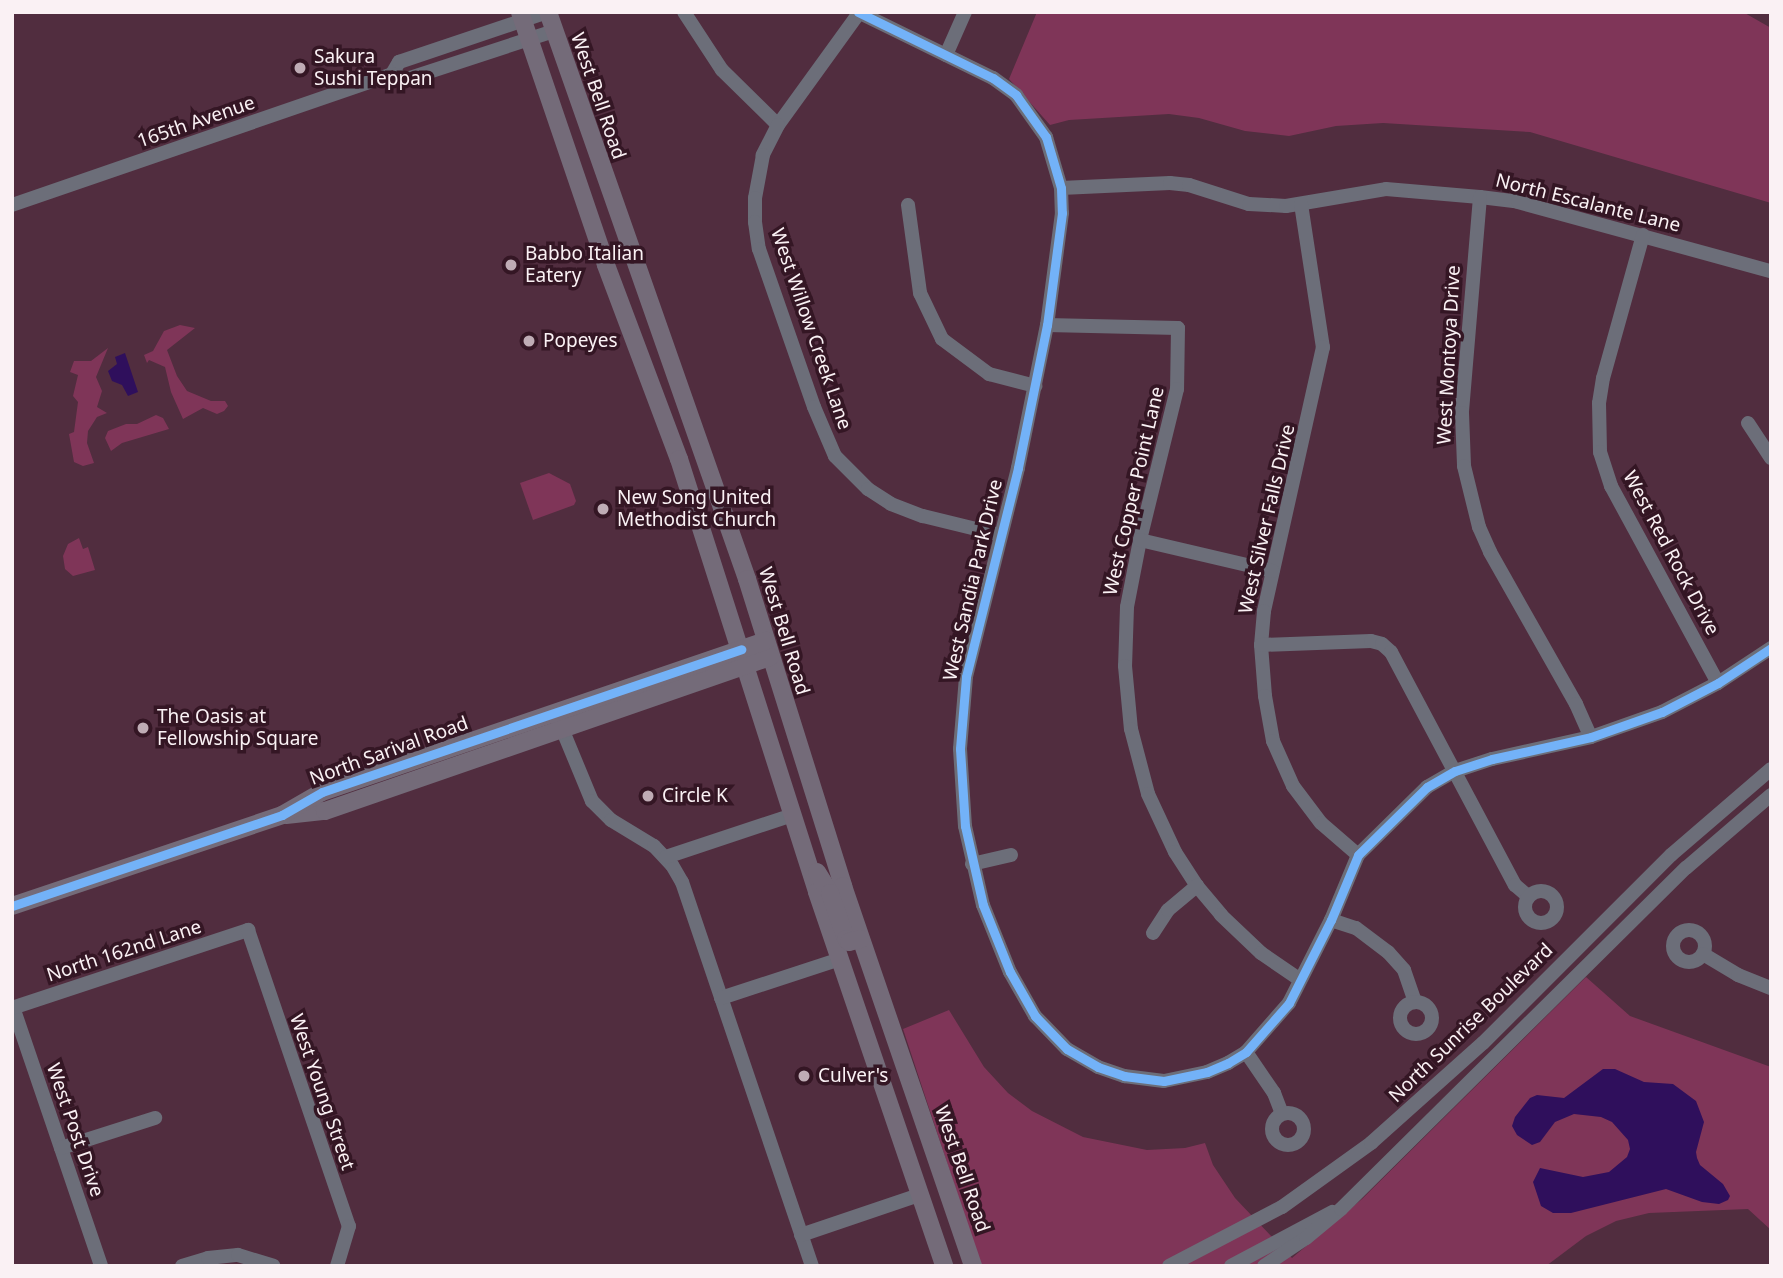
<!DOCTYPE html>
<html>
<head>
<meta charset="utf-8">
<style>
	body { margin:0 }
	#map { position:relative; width:1783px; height:1278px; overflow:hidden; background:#512d3f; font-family:"Noto Sans",sans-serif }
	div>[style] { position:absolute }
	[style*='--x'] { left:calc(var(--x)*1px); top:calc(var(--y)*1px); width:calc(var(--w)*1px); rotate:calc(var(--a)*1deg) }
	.green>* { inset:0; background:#7f3558 }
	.water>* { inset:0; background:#2f0f5c }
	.minor>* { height:14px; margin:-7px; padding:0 7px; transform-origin:7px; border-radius:7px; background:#6c6e79 }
	.minor>.ring { margin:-7px; padding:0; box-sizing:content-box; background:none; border:14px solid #6c6e79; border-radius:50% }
	.major>* { height:18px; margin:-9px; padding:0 9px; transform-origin:9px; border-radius:9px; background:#746b79 }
	.cycleway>* { height:9px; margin:-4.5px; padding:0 4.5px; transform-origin:4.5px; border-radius:4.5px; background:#73b2f8 }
	.dots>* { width:19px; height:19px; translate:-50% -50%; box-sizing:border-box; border:4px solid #341624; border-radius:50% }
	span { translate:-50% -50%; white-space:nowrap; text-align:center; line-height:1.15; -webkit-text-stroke:7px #341624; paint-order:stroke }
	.poi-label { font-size:19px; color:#faf1f4 }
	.left { translate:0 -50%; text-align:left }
	.street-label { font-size:19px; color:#faf1f4 }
	.frame { position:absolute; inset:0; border:14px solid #faf1f4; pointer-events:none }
</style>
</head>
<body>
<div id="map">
	<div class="green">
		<div style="clip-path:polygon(1037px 12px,1743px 12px,1771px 28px,1771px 203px,1530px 132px,1383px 123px,1336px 126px,1289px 136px,1245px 131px,1199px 118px,1169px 114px,1069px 120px,1050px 125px,1009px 79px)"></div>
		<div style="clip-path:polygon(180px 325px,195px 328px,167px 350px,177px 376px,187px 391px,211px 401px,225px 401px,228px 406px,224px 411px,217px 414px,203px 408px,183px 419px,171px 392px,165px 367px,149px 360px,147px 363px,144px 355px,153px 351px,164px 331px)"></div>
		<div style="clip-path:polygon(108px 348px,96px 377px,102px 391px,97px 407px,107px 413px,97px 417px,88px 431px,87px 443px,94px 463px,83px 466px,74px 462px,69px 434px,74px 432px,78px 402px,73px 396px,78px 375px,70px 372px,74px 361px,91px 361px)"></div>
		<div style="clip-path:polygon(156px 415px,163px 418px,169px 429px,122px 443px,111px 451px,105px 438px,108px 431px,126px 424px,137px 424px)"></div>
		<div style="clip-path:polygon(549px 473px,570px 484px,576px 501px,574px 505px,533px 520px,520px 483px)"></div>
		<div style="clip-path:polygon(79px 538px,83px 549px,88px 547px,95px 570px,73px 576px,65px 569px,63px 556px,68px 544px)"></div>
		<div style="clip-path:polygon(1586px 977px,1630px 1016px,1771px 1067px,1771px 1230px,1748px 1209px,1649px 1213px,1616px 1221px,1586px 1236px,1546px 1266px,981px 1266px,903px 1029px,949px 1010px,984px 1067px,1008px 1093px,1032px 1111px,1083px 1137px,1147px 1150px,1185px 1148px,1205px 1143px,1213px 1165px,1235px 1198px,1292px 1258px,1362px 1199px)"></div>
	</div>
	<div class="water">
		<div style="clip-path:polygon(125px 353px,138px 392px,128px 396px,122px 385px,112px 381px,108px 371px,117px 364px,115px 357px)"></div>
		<div style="clip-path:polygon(1603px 1069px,1615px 1069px,1644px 1082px,1673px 1084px,1696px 1101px,1704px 1122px,1696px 1152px,1697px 1158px,1700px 1165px,1723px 1184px,1730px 1196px,1728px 1200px,1719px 1204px,1702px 1202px,1666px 1189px,1571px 1213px,1553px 1213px,1541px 1206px,1533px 1182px,1540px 1168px,1583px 1177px,1609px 1172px,1627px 1157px,1630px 1149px,1628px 1140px,1612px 1122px,1601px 1117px,1574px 1114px,1555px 1122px,1540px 1142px,1532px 1145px,1517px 1135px,1512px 1126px,1515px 1117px,1530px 1098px,1537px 1095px,1564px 1098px)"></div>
	</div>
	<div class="minor">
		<div style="--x:684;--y:12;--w:69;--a:56.8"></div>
		<div style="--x:722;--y:70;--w:78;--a:44.5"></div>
		<div style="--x:858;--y:12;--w:150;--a:26.1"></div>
		<div style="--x:993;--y:78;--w:29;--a:36"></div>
		<div style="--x:1016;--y:95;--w:52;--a:54.5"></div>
		<div style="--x:1046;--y:137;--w:53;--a:73.6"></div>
		<div style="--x:1061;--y:188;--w:25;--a:88"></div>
		<div style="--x:1062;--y:213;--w:113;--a:97.6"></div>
		<div style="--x:1047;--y:325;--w:146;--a:101.5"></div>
		<div style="--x:1018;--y:468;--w:215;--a:104"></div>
		<div style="--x:966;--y:677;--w:72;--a:94.8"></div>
		<div style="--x:960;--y:749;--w:77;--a:86.3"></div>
		<div style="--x:965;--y:826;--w:81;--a:77.2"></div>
		<div style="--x:983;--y:905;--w:72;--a:68.1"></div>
		<div style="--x:1010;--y:972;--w:51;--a:60.4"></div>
		<div style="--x:1035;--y:1016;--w:46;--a:45.9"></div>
		<div style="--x:1067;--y:1049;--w:36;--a:30"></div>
		<div style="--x:1098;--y:1067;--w:28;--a:19"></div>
		<div style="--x:1124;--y:1076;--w:40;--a:7.1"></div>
		<div style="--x:1164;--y:1081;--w:44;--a:-11.8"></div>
		<div style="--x:1207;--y:1072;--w:23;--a:-23"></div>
		<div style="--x:1228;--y:1063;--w:21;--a:-31"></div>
		<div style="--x:1246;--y:1052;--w:65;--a:-48.7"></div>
		<div style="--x:1289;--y:1003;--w:93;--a:-63.2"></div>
		<div style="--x:1331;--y:920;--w:70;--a:-67.4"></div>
		<div style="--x:1358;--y:855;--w:97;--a:-44.6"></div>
		<div style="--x:1427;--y:787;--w:32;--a:-30"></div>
		<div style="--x:1455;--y:771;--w:39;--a:-18"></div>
		<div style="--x:1492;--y:759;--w:101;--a:-12.5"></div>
		<div style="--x:1591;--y:737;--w:75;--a:-19.4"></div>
		<div style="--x:1662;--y:712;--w:63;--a:-27.4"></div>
		<div style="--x:1718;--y:683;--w:64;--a:-33.4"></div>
		<div style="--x:859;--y:13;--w:138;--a:125.9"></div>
		<div style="--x:778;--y:125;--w:34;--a:117"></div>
		<div style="--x:763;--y:155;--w:44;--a:100.5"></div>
		<div style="--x:755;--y:198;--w:24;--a:90"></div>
		<div style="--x:755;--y:222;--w:27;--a:82"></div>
		<div style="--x:759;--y:249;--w:167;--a:70.8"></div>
		<div style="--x:814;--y:407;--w:53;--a:66.8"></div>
		<div style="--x:835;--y:456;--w:47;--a:45"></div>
		<div style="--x:868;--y:489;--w:27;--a:33"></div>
		<div style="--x:891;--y:504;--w:34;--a:21"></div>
		<div style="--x:923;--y:516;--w:80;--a:13.7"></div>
		<div style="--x:946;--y:55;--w:47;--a:-66.2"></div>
		<div style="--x:392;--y:74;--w:14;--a:-60"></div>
		<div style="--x:399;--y:62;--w:157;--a:-18.6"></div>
		<div style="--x:1061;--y:188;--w:109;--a:-2.6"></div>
		<div style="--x:1170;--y:183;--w:19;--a:6"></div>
		<div style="--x:1189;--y:185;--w:63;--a:17.6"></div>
		<div style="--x:1249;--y:204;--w:37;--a:3"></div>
		<div style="--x:1286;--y:206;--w:101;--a:-9.6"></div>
		<div style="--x:1386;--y:189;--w:94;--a:4.9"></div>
		<div style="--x:1480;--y:197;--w:38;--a:7"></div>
		<div style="--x:1518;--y:202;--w:262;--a:15.3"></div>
		<div style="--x:1480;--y:197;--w:217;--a:94.8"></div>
		<div style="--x:1462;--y:413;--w:53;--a:87.8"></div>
		<div style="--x:1464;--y:466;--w:63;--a:76.2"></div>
		<div style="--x:1479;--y:527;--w:27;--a:66"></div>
		<div style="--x:1490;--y:552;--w:175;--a:60.5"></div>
		<div style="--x:1576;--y:704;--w:36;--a:66"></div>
		<div style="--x:1301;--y:204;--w:145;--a:81.3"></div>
		<div style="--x:1323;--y:347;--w:271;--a:102.6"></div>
		<div style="--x:1264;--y:611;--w:34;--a:95"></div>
		<div style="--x:1261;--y:645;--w:51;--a:85.5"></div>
		<div style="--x:1265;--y:696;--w:46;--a:79.9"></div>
		<div style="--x:1273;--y:741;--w:49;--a:66"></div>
		<div style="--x:1293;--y:786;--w:46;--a:52.9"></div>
		<div style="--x:1321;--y:823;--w:49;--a:40.9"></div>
		<div style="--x:12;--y:205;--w:402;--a:-19"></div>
		<div style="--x:392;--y:74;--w:16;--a:18"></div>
		<div style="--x:407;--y:79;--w:155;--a:-18.1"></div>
		<div style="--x:908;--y:205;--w:89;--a:82.2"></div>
		<div style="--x:920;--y:293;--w:51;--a:64.4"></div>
		<div style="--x:942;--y:339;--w:59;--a:36.7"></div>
		<div style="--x:989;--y:374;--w:48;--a:14.6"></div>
		<div style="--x:1643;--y:235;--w:148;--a:105.6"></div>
		<div style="--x:1603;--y:378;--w:25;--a:99"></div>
		<div style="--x:1599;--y:403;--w:49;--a:88.8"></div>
		<div style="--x:1600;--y:452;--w:36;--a:72"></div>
		<div style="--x:1611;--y:486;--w:224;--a:61.5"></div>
		<div style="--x:1047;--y:325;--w:131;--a:1.3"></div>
		<div style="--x:1178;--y:328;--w:61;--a:90.9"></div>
		<div style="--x:1177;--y:389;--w:155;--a:103.8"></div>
		<div style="--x:1140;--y:540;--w:68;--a:101"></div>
		<div style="--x:1127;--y:607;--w:59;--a:91.9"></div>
		<div style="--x:1125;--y:666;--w:63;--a:84.6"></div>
		<div style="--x:1131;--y:729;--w:67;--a:75.3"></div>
		<div style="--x:1148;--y:794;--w:64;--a:65"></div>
		<div style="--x:1175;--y:852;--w:40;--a:57.1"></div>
		<div style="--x:1197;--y:886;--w:38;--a:50"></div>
		<div style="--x:1221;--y:915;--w:55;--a:43.5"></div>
		<div style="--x:1261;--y:953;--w:46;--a:34.4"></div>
		<div style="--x:1748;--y:423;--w:42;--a:56.7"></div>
		<div style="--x:1140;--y:540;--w:136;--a:13.2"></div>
		<div style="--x:1261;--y:645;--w:110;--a:-2.1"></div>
		<div style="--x:1371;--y:641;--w:11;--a:15"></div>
		<div style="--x:1382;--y:644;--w:12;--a:42"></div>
		<div style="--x:1391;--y:652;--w:264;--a:62"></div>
		<div style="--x:1515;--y:885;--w:18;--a:41"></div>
		<div style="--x:558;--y:719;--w:89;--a:67.5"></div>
		<div style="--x:592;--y:801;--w:27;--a:45"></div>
		<div style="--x:611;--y:820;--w:50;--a:31.2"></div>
		<div style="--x:654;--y:846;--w:26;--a:47"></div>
		<div style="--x:672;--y:865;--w:20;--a:60"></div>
		<div style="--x:682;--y:882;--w:405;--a:71.3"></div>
		<div style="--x:666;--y:857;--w:133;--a:-18.4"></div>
		<div style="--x:972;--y:864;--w:40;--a:-13"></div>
		<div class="ring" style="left:1525px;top:891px;width:18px;height:18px"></div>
		<div style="--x:1331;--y:920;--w:26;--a:18"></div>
		<div style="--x:1356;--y:928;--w:40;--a:37"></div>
		<div style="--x:1388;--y:952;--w:24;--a:48"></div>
		<div style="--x:1404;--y:970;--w:34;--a:71"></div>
		<div class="ring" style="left:1673px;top:930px;width:18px;height:18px"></div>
		<div style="--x:1153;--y:933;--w:27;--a:-57"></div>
		<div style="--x:1168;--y:910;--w:38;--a:-40"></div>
		<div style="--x:1703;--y:954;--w:41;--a:31"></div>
		<div style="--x:1738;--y:975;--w:35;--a:22"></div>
		<div style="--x:721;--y:998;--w:125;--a:-18.1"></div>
		<div class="ring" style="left:1400px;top:1002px;width:18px;height:18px"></div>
		<div style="--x:13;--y:1007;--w:274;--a:71.2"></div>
		<div style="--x:12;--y:1008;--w:249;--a:-18.3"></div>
		<div style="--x:248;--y:930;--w:313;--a:71.2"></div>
		<div style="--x:349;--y:1226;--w:42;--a:106.7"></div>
		<div style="--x:1246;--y:1052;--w:50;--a:55.7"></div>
		<div style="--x:1274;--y:1093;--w:22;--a:69"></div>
		<div class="ring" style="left:1272px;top:1113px;width:18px;height:18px"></div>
		<div style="--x:61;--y:1148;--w:99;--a:-17.7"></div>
		<div style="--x:801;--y:1235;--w:125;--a:-18.7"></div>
		<div style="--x:182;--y:1266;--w:27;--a:-17"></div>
		<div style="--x:208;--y:1258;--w:30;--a:-6"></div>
		<div style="--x:238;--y:1255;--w:37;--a:17"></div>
		<div style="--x:1169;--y:1266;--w:127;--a:-27.6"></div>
		<div style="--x:1282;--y:1207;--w:110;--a:-35.7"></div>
		<div style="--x:1371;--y:1143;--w:150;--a:-41.8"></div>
		<div style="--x:1483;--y:1043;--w:266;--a:-45"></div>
		<div style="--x:1671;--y:855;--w:132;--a:-40.7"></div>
		<div style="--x:1231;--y:1266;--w:115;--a:-28.1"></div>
		<div style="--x:1264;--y:1266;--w:50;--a:-33.7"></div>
		<div style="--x:1306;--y:1238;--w:45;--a:-39.6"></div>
		<div style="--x:1341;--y:1209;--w:485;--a:-44.7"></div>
		<div style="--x:1686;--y:868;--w:112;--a:-40.7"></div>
	</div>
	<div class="major">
		<div style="--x:520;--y:12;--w:267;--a:71.2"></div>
		<div style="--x:606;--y:265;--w:207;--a:69.4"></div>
		<div style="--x:679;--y:459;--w:454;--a:72.3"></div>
		<div style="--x:817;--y:892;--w:395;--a:71.2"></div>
		<div style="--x:548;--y:12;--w:601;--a:70.66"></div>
		<div style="--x:747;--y:579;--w:322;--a:72.6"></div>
		<div style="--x:843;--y:886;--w:402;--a:71.1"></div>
		<div style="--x:286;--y:815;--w:39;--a:-6"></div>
		<div style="--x:325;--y:811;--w:471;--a:-19.1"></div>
		<div style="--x:817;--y:872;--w:25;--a:58"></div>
		<div style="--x:830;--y:893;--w:49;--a:70.8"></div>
		<div style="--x:846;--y:939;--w:4;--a:45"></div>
		<div style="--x:849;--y:942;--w:12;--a:-14"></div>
		<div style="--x:12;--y:906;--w:285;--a:-18.6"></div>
		<div style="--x:282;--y:815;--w:46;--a:-29.9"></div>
		<div style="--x:322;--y:792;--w:469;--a:-18.8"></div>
	</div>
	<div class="cycleway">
		<div style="--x:858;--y:12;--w:150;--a:26.1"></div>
		<div style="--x:993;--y:78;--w:29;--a:36"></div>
		<div style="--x:1016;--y:95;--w:52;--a:54.5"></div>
		<div style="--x:1046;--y:137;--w:53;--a:73.6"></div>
		<div style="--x:1061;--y:188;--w:25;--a:88"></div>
		<div style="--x:1062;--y:213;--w:113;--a:97.6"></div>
		<div style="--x:1047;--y:325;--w:146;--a:101.5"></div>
		<div style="--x:1018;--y:468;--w:215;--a:104"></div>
		<div style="--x:966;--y:677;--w:72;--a:94.8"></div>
		<div style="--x:960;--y:749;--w:77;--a:86.3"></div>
		<div style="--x:965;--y:826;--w:81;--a:77.2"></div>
		<div style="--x:983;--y:905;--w:72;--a:68.1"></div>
		<div style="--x:1010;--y:972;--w:51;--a:60.4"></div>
		<div style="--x:1035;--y:1016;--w:46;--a:45.9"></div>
		<div style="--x:1067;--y:1049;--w:36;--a:30"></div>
		<div style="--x:1098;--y:1067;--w:28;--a:19"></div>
		<div style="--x:1124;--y:1076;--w:40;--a:7.1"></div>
		<div style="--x:1164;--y:1081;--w:44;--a:-11.8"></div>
		<div style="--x:1207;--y:1072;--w:23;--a:-23"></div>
		<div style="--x:1228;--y:1063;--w:21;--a:-31"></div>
		<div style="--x:1246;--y:1052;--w:65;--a:-48.7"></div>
		<div style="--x:1289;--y:1003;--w:93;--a:-63.2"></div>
		<div style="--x:1331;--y:920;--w:70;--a:-67.4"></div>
		<div style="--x:1358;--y:855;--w:97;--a:-44.6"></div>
		<div style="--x:1427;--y:787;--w:32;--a:-30"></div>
		<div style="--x:1455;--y:771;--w:39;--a:-18"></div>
		<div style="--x:1492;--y:759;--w:101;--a:-12.5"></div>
		<div style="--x:1591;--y:737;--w:75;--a:-19.4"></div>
		<div style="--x:1662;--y:712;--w:63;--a:-27.4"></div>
		<div style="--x:1718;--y:683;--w:64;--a:-33.4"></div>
		<div style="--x:12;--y:906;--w:285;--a:-18.6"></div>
		<div style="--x:282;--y:815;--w:46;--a:-29.9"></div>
		<div style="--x:322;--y:792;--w:443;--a:-18.8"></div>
	</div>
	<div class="dots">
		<div style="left:300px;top:68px;background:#bfacb5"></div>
		<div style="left:511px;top:265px;background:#bfacb5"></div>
		<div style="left:529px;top:341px;background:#bfacb5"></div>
		<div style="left:603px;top:509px;background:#bfacb5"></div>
		<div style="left:143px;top:728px;background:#bfacb5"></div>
		<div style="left:648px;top:796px;background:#bfacb5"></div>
		<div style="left:804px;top:1076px;background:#bfacb5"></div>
	</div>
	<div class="poi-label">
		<span class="left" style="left:314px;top:68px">Sakura<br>Sushi Teppan</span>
		<span class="left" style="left:525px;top:265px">Babbo Italian<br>Eatery</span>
		<span class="left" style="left:543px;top:341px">Popeyes</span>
		<span class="left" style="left:617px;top:509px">New Song United<br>Methodist Church</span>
		<span class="left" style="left:157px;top:728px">The Oasis at<br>Fellowship Square</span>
		<span class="left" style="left:662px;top:796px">Circle K</span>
		<span class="left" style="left:818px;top:1076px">Culver's</span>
	</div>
	<div class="street-label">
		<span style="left:598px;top:96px;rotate:71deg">West Bell Road</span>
		<span style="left:196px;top:122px;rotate:-19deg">165th Avenue</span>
		<span style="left:1588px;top:203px;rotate:14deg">North Escalante Lane</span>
		<span style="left:811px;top:329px;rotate:71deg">West Willow Creek Lane</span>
		<span style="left:1449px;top:355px;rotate:-87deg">West Montoya Drive</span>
		<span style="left:1134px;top:491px;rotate:-77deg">West Copper Point Lane</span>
		<span style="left:1267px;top:519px;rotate:-77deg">West Silver Falls Drive</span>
		<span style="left:1671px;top:553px;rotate:62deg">West Red Rock Drive</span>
		<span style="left:973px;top:580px;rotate:-77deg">West Sandia Park Drive</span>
		<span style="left:784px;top:631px;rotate:73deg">West Bell Road</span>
		<span style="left:389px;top:751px;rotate:-20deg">North Sarival Road</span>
		<span style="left:124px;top:951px;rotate:-18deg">North 162nd Lane</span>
		<span style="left:1471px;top:1023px;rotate:-44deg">North Sunrise Boulevard</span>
		<span style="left:322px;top:1092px;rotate:71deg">West Young Street</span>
		<span style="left:75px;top:1130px;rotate:71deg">West Post Drive</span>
		<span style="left:962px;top:1169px;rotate:71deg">West Bell Road</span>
	</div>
	<div class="frame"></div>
</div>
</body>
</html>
